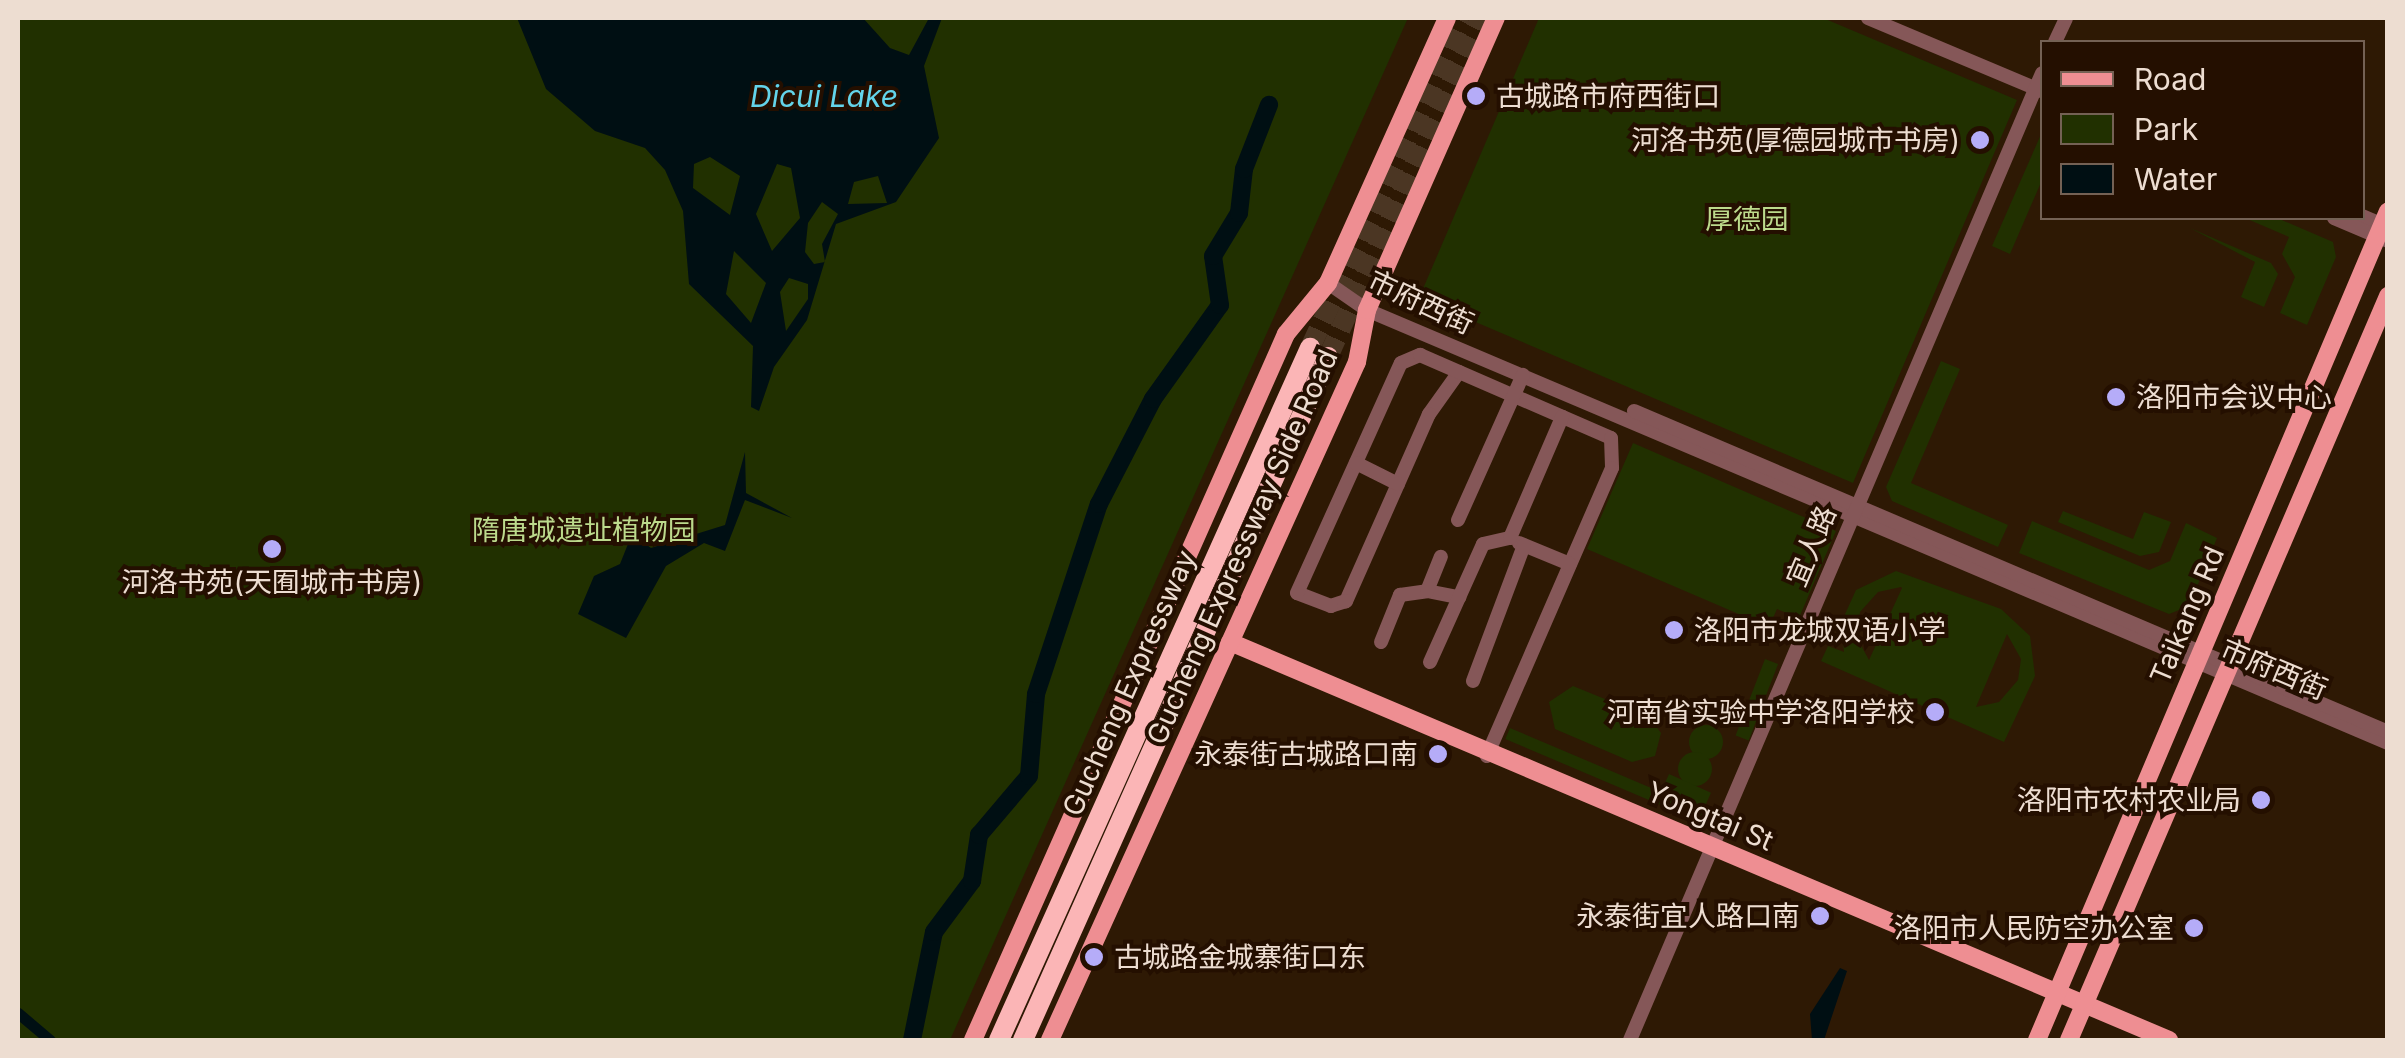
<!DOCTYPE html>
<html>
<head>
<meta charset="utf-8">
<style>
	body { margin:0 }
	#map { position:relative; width:2405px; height:1058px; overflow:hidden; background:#2e1904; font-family:Inter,"Noto Sans SC",sans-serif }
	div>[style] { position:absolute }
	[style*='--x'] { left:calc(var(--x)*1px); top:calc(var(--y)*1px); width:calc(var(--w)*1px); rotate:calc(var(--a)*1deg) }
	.green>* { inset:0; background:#213000; transform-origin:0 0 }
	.round { border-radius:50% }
	.water>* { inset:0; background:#000f13 }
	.canal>* { height:11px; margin:-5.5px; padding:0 5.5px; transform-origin:5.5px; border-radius:5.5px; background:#000f13 }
	.river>* { height:18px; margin:-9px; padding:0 9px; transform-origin:9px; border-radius:9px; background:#000f13 }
	.highway-tunnel>* { height:20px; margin-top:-10px; transform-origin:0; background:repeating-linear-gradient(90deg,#4b3623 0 20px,transparent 0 30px) }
	.minor>* { height:14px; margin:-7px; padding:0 7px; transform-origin:7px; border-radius:7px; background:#855758 }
	.major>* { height:18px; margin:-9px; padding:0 9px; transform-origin:9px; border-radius:9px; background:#ee8e92 }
	.highway>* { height:20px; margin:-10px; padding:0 10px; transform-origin:10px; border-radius:10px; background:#fbb5b6 }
	.dots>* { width:28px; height:28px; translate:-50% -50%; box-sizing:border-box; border:5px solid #240f00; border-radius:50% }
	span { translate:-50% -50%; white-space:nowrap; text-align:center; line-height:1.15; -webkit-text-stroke:8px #240f00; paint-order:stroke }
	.poi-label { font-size:28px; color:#edddd1 }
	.left { translate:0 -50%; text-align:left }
	.right { translate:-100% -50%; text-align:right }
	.park-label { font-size:28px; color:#bcda8c }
	.street-label { font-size:28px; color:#edddd1 }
	.water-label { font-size:30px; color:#63d4ea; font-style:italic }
	.frame { position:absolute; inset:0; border:20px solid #edddd1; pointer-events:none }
	.legend { position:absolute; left:2040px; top:40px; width:325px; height:180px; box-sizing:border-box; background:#240f00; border:2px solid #746154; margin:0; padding:12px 18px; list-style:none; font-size:30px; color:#edddd1 }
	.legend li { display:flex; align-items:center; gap:20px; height:50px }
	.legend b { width:50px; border:2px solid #746154 }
</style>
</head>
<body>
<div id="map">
	<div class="green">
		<div style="clip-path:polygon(18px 18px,1408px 18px,950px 1040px,18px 1040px)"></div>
		<div style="clip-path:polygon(1539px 18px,1823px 18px,2017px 100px,1853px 483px,1419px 298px)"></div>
		<div style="clip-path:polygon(2042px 132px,2042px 180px,2010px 254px,1992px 246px)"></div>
		<div style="clip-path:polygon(2245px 218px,2277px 218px,2333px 242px,2336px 257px,2307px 325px,2280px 313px,2295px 277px,2282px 254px,2289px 237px)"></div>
		<div style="clip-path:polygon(2190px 228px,2271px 263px,2278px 274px,2264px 307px,2241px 297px,2255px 262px)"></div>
		<div style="clip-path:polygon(1941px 361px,1960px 369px,1911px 483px,2008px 525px,1998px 547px,1892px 501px,1886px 487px)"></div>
		<div style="clip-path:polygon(1633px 443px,1836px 531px,1799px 618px,1777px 609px,1769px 627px,1587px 549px)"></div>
		<div style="clip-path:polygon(2063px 511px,2133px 539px,2144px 512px,2171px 522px,2159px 552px,2140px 556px,2058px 522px)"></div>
		<div style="clip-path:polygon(2032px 521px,2149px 570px,2170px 561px,2186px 523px,2217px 538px,2189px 606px,2169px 614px,2019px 553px)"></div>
		<div style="clip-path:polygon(evenodd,1896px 571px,2001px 609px,2030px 636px,2035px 676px,2004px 742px,1821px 661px,1828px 646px,1844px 652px,1841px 623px,1856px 590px,1896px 571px,1901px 587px,1902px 588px,1869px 660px,1857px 638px,1860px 612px,1878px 592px,1901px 587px,1896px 571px,2007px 634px,2021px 659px,2018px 680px,1999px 702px,1976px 707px,2007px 634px)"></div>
		<div style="left:1765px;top:659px;width:14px;height:82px;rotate:21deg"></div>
		<div style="clip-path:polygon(1573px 686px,1649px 717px,1661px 733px,1655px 756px,1632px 762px,1555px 729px,1549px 702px)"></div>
		<div class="round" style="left:1689px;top:725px;width:34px;height:34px"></div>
		<div style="left:1510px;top:728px;width:223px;height:12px;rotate:23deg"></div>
		<div class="round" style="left:1678px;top:752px;width:34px;height:34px"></div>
		<div style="left:1669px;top:774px;width:46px;height:17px;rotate:24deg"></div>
	</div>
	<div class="water">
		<div style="clip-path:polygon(evenodd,517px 18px,863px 18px,890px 48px,909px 55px,929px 18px,942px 18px,924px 66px,939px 138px,896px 202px,836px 224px,807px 320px,774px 367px,759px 411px,751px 407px,753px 346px,689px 284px,683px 211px,665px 170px,645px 148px,595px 131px,546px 89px,517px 18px,710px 157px,740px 176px,730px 215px,693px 188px,694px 164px,710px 157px,517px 18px,777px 164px,791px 168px,800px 218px,772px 251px,756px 214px,777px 164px,517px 18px,878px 176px,887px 203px,848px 204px,854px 182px,878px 176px,517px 18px,822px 202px,838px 214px,822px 244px,825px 262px,814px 264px,805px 252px,808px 223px,822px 202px,517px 18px,734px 251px,766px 283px,751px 323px,726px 294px,734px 251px,517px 18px,789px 278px,808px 284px,808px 299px,786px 331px,780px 292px,789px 278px)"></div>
		<div style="clip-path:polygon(745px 452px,746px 493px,792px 518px,745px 500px,725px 551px,704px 543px,666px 566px,626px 638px,578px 614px,594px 576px,620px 564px,632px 534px,651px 548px,725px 525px)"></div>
		<div style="clip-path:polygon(1840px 968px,1847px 971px,1824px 1040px,1812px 1040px,1810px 1014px)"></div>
	</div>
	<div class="canal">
		<div style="--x:18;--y:1013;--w:42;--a:40.2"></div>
	</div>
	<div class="river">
		<div style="--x:912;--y:1040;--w:110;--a:-78.5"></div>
		<div style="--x:934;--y:932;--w:64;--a:-53.3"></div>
		<div style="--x:972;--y:881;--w:47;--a:-81.3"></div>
		<div style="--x:979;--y:835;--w:77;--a:-49.7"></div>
		<div style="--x:1029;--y:776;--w:82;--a:-85.1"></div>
		<div style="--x:1036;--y:694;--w:200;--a:-71.7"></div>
		<div style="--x:1099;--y:504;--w:118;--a:-62.8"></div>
		<div style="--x:1153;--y:399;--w:115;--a:-54.5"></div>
		<div style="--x:1220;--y:305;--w:49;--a:-98.1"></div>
		<div style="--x:1213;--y:256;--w:50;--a:-58.8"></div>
		<div style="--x:1239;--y:213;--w:44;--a:-83.5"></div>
		<div style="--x:1244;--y:169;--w:69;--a:-68.7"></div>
	</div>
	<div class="highway-tunnel">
		<div style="--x:1310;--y:348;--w:364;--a:-65"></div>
		<div style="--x:1328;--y:357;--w:372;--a:-65.7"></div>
	</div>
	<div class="minor">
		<div style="--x:1868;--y:18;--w:189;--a:22.8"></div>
		<div style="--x:2055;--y:42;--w:26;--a:-65"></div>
		<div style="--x:2362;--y:216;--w:28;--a:23"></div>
		<div style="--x:2334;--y:218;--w:59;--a:23.1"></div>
		<div style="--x:1328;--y:283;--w:47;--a:34.7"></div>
		<div style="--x:1367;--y:310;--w:1109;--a:22.98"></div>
		<div style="--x:1459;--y:372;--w:52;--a:125.5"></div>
		<div style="--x:1429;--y:414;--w:205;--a:113.9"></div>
		<div style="--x:1346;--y:601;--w:16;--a:162"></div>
		<div style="--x:1331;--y:606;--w:36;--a:-159"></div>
		<div style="--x:1297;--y:593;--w:252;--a:-65.7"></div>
		<div style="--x:1401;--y:363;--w:21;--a:-23"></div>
		<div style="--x:1420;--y:355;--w:208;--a:23.5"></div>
		<div style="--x:1611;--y:438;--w:30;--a:88"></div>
		<div style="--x:1612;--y:468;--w:314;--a:113.5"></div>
		<div style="--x:1634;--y:411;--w:819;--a:23.06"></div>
		<div style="--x:1356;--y:463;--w:47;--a:26.6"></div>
		<div style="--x:1458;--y:520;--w:159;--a:-65.9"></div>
		<div style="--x:1519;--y:543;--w:55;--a:22.4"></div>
		<div style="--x:1427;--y:591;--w:33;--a:11"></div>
		<div style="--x:1381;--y:642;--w:51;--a:-68"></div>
		<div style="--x:1400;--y:595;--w:27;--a:-8"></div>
		<div style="--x:1427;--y:591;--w:37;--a:-68"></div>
		<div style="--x:1430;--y:662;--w:129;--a:-65.8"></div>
		<div style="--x:1483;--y:544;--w:28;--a:-13"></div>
		<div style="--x:1510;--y:538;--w:132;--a:-66.7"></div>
		<div style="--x:1473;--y:681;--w:145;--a:-69.4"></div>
		<div style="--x:1630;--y:1040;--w:1051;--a:-66.92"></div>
	</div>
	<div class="major">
		<div style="--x:1230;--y:642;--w:1020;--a:22.97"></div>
		<div style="--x:973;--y:1040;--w:772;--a:-66.09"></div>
		<div style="--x:1286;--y:334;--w:66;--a:-50.5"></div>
		<div style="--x:1328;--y:283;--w:290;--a:-65.8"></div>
		<div style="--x:1050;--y:1040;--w:744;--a:-65.64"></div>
		<div style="--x:1357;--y:362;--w:53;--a:-79.1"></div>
		<div style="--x:1367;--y:310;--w:319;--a:-66.2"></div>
		<div style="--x:2037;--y:1040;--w:900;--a:-67.05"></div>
		<div style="--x:2069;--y:1040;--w:810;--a:-66.79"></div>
	</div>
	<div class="highway">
		<div style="--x:999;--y:1040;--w:759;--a:-65.8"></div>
		<div style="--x:1023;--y:1040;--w:748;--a:-65.94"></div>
	</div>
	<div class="dots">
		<div style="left:1476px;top:96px;background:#b5acf8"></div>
		<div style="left:1980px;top:140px;background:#b5acf8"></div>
		<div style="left:2116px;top:397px;background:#b5acf8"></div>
		<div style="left:272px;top:549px;background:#b5acf8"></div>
		<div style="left:1674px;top:630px;background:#b5acf8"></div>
		<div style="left:1935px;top:712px;background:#b5acf8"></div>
		<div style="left:1438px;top:754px;background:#b5acf8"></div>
		<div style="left:2261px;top:800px;background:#b5acf8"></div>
		<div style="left:1820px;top:916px;background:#b5acf8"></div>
		<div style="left:2194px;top:928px;background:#b5acf8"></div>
		<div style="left:1094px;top:957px;background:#b5acf8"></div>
	</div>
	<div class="poi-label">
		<span class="left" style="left:1496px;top:96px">古城路市府西街口</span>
		<span class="right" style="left:1960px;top:140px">河洛书苑(厚德园城市书房)</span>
		<span class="left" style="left:2136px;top:397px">洛阳市会议中心</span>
		<span style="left:272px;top:582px">河洛书苑(天囿城市书房)</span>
		<span class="left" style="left:1694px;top:630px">洛阳市龙城双语小学</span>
		<span class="right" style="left:1915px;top:712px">河南省实验中学洛阳学校</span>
		<span class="right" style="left:1418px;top:754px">永泰街古城路口南</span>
		<span class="right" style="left:2241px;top:800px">洛阳市农村农业局</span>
		<span class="right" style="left:1800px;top:916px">永泰街宜人路口南</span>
		<span class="right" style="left:2174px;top:928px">洛阳市人民防空办公室</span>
		<span class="left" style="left:1114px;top:957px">古城路金城寨街口东</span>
	</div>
	<div class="park-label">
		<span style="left:1747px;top:219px">厚德园</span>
		<span style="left:584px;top:530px">隋唐城遗址植物园</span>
	</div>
	<div class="street-label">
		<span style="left:1421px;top:302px;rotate:25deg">市府西街</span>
		<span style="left:1811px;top:546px;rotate:-67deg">宜人路</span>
		<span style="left:1242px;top:547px;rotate:-66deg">Gucheng Expressway Side Road</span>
		<span style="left:2187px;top:615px;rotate:-67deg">Taikang Rd</span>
		<span style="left:2274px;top:669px;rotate:23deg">市府西街</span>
		<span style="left:1129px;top:683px;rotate:-66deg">Gucheng Expressway</span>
		<span style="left:1710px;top:816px;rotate:23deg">Yongtai St</span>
	</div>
	<div class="water-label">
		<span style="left:824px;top:96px">Dicui Lake</span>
	</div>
	<div class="frame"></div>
	<ul class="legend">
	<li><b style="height:12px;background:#ee8e92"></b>Road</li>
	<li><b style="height:28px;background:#213000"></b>Park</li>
	<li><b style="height:28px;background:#000f13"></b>Water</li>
	</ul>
</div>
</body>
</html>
